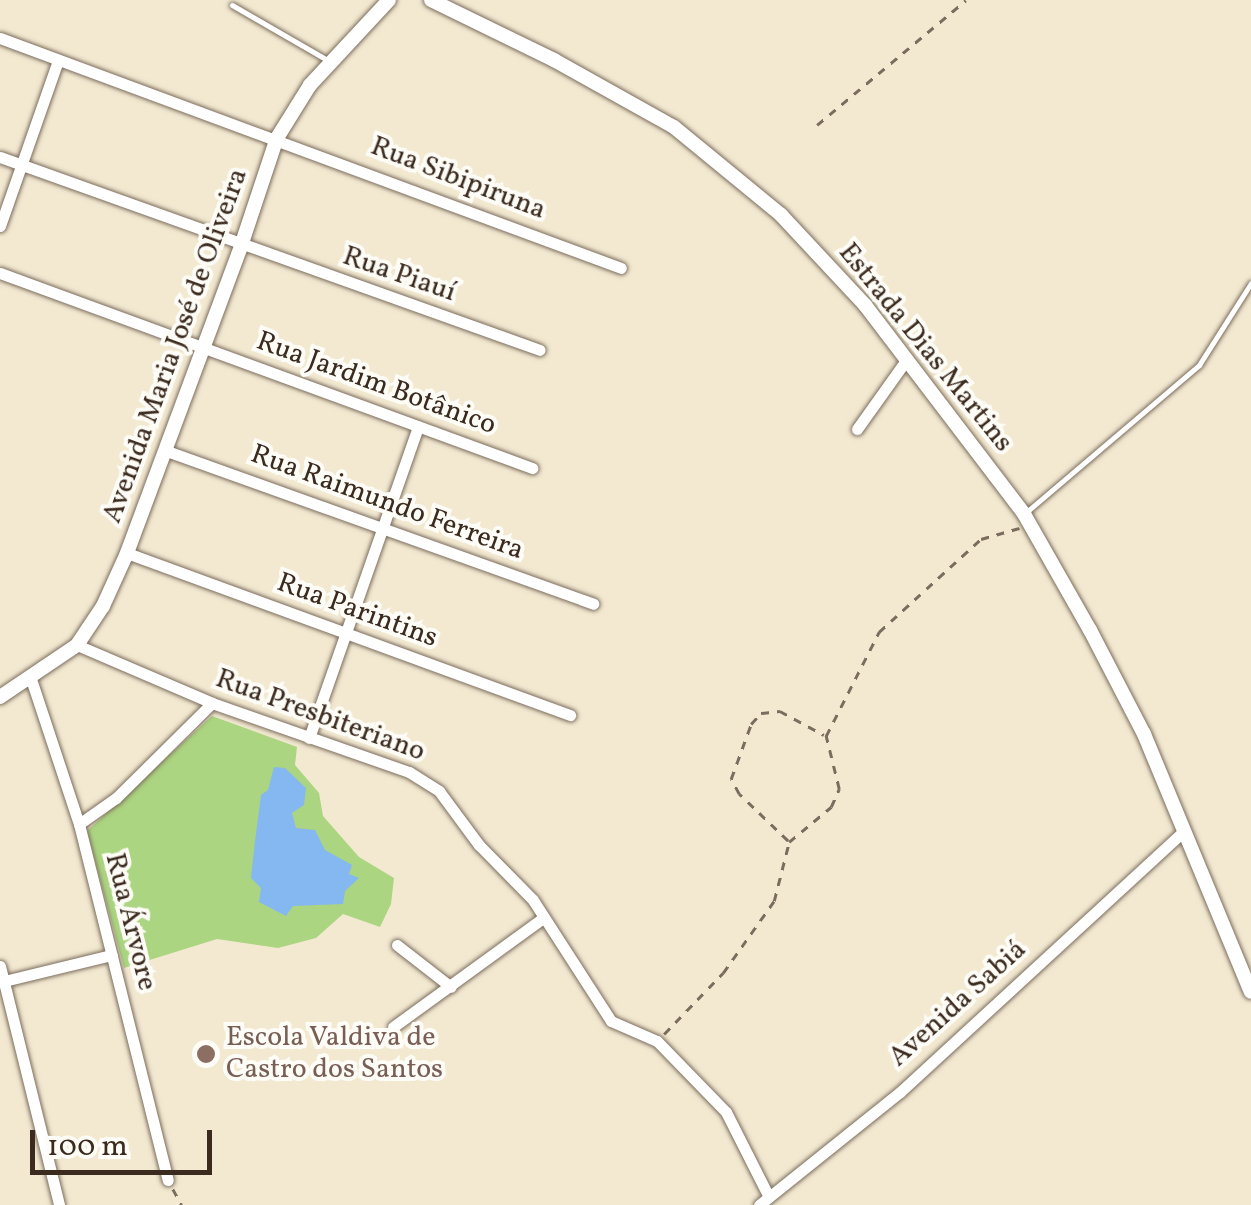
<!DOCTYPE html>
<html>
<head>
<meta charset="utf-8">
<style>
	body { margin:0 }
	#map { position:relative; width:1251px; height:1205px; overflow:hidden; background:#f3e9d1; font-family:Vollkorn,serif }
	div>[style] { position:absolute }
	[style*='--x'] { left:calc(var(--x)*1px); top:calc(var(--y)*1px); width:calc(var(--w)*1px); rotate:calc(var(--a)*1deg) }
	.green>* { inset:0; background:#acd581 }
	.water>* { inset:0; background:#85b7f1 }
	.path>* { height:2.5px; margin-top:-1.25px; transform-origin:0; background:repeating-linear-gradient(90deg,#7b6d5d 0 8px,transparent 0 16px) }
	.roads { filter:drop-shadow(0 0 2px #7b6d5d) drop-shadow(0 0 2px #7b6d5d) }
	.service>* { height:5px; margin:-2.5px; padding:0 2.5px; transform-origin:2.5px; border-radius:2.5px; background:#fff }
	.minor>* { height:11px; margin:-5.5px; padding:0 5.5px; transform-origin:5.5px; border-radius:5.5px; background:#fff }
	.tertiary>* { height:14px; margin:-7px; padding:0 7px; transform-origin:7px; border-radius:7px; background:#fff }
	.dots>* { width:28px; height:28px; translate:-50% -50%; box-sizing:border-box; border:5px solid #fdfcf7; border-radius:50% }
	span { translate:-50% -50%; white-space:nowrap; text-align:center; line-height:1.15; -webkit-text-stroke:8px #fdfcf7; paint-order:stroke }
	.street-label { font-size:28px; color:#3b2a1e }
	.education-label { font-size:28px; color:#785e54 }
	.left { translate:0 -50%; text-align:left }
	.scale { position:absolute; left:30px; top:1130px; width:182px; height:45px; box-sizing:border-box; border:5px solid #3b2a1e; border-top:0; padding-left:12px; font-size:30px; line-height:35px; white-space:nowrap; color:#3b2a1e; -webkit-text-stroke:8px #fdfcf7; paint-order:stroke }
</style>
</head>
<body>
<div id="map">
	<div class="green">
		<div style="clip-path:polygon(212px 716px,297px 747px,295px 765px,319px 793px,323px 816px,359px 857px,394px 878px,391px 904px,380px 927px,343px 914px,316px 938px,278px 948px,217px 939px,124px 968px,87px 831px)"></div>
	</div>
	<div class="water">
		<div style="clip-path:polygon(274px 767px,285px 768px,306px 788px,304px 805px,292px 813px,296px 828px,315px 830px,325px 850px,352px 865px,349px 874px,359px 878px,345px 891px,343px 904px,293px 906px,286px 916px,259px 902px,261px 888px,251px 878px,255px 841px,261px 795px,268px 790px)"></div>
	</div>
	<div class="path">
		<div style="--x:817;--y:125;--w:194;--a:-40"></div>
		<div style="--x:788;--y:841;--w:68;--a:-136.2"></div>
		<div style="--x:739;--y:794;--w:17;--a:-118"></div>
		<div style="--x:731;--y:779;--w:59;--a:-70"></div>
		<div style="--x:751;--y:724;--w:15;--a:-48"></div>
		<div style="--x:761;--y:713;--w:19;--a:-6"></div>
		<div style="--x:780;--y:711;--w:50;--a:28.6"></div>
		<div style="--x:664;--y:1034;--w:85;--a:-46"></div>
		<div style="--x:723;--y:973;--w:88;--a:-54.7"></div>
		<div style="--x:774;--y:901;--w:61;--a:-75.7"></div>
		<div style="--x:789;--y:842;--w:55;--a:-39.8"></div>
		<div style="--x:831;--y:807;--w:20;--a:-66"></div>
		<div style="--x:839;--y:789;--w:55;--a:-103.8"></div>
		<div style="--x:826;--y:736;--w:117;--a:-63"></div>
		<div style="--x:879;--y:632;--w:138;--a:-42.4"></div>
		<div style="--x:981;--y:539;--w:40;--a:-16"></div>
		<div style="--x:173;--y:1189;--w:18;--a:61"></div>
	</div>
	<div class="roads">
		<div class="service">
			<div style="--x:232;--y:5;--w:112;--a:30"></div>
			<div style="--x:1024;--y:514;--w:230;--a:-40.4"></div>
			<div style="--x:1199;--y:365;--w:97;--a:-57.6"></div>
		</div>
		<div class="minor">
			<div style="--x:0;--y:38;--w:662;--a:20.32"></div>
			<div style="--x:0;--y:157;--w:573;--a:19.67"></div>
			<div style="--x:0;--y:226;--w:176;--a:-70.7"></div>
			<div style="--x:0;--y:273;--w:567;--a:20.13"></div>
			<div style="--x:857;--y:429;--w:86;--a:-54.5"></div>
			<div style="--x:164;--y:450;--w:456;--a:19.7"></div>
			<div style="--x:127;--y:553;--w:472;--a:20.1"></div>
			<div style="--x:77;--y:645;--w:147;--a:23.2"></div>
			<div style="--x:212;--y:703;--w:209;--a:19.3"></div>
			<div style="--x:409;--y:772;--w:36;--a:32"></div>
			<div style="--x:439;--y:791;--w:67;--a:53.5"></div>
			<div style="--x:479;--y:845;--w:77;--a:45.5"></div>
			<div style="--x:533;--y:900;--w:144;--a:57.2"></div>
			<div style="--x:611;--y:1021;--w:50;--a:23.5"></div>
			<div style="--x:657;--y:1041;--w:99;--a:45.8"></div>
			<div style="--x:726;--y:1112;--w:95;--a:63.2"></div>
			<div style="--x:31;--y:679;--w:153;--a:71.7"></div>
			<div style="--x:79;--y:824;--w:367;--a:76"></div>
			<div style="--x:309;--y:738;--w:330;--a:-70.7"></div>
			<div style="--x:79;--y:824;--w:45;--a:-35.1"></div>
			<div style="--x:116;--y:798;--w:135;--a:-44.7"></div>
			<div style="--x:397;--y:945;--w:68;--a:37.9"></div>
			<div style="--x:0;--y:966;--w:246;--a:76.1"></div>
			<div style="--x:0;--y:982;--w:115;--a:-13.6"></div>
			<div style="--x:393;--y:1027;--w:185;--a:-36"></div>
			<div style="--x:759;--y:1205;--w:181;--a:-38.7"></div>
			<div style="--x:900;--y:1092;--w:386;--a:-42.6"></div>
		</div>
		<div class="tertiary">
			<div style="--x:431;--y:0;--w:137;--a:26"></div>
			<div style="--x:554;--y:60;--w:137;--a:29.2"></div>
			<div style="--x:674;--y:127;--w:139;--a:39.4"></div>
			<div style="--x:781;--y:215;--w:123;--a:47"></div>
			<div style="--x:865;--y:305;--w:263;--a:52.7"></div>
			<div style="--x:1024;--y:514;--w:133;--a:60.4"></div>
			<div style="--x:1090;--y:630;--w:117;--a:62.6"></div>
			<div style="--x:1144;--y:734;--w:279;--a:67.5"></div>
			<div style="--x:0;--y:697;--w:93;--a:-34"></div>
			<div style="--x:77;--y:645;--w:47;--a:-56.3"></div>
			<div style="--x:103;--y:606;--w:58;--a:-65.6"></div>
			<div style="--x:127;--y:553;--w:327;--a:-69.6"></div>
			<div style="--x:241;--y:246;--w:114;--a:-71.6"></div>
			<div style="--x:277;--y:138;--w:62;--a:-58.1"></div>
			<div style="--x:310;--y:85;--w:116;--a:-47.1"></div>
		</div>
	</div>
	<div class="dots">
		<div style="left:206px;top:1054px;background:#8d6e63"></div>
	</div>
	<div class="street-label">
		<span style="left:458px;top:179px;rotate:21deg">Rua Sibipiruna</span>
		<span style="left:399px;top:275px;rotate:19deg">Rua Piauí</span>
		<span style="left:176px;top:346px;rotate:-70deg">Avenida Maria José de Oliveira</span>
		<span style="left:925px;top:348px;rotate:51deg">Estrada Dias Martins</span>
		<span style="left:376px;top:384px;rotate:20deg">Rua Jardim Botânico</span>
		<span style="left:387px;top:503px;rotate:20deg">Rua Raimundo Ferreira</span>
		<span style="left:357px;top:611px;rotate:20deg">Rua Parintins</span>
		<span style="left:320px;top:716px;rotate:20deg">Rua Presbiteriano</span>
		<span style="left:130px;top:922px;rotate:76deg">Rua Árvore</span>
		<span style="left:958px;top:1004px;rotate:-42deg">Avenida Sabiá</span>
	</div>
	<div class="education-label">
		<span class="left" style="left:226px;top:1054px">Escola Valdiva de<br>Castro dos Santos</span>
	</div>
	<div class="scale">100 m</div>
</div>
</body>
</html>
